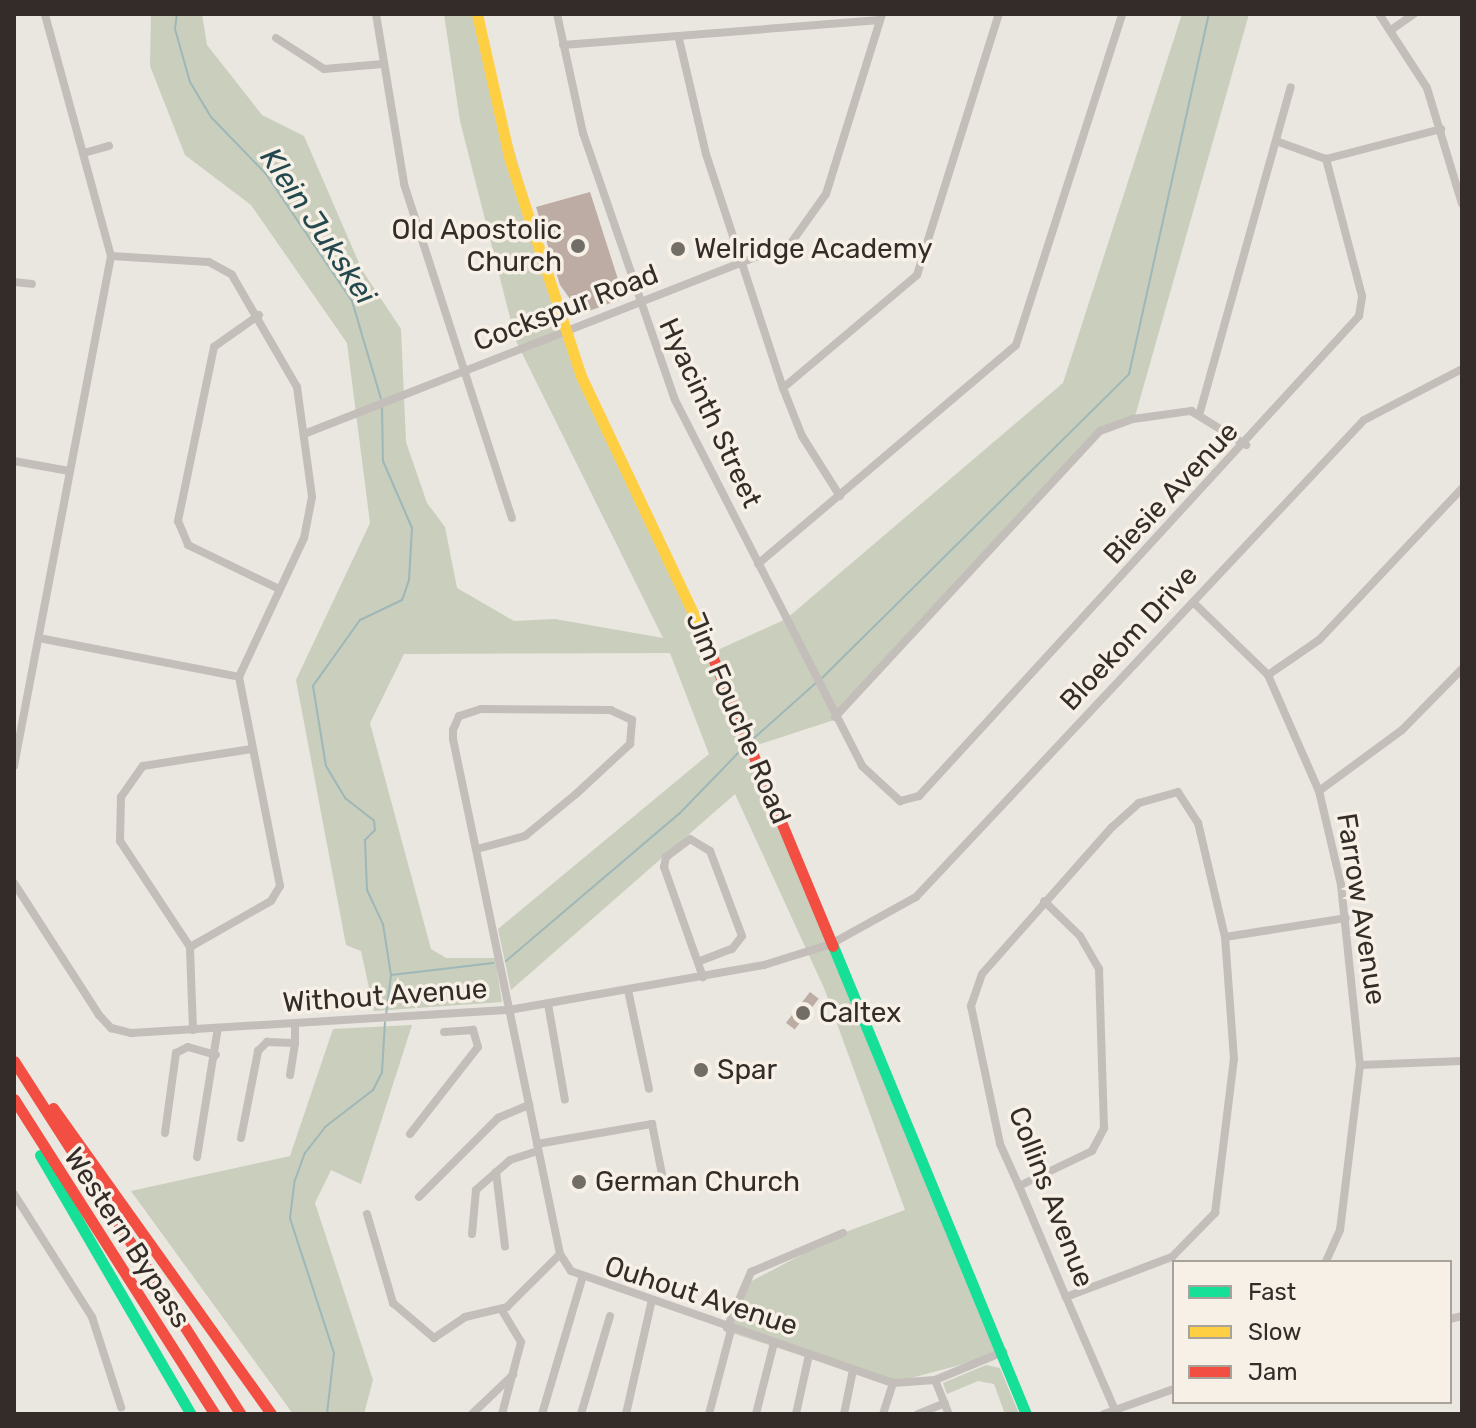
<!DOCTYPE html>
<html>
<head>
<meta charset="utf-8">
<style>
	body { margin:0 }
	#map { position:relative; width:1476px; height:1428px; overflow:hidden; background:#eae6e0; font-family:Rubik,sans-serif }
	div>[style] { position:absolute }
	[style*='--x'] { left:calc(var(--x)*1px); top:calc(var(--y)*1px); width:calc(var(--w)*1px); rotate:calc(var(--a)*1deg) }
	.green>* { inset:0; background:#cacebc }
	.stream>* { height:2px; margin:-1px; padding:0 1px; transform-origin:1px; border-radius:1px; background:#9eb7b8 }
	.building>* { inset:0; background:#bcaca4; transform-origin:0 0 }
	.street>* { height:8px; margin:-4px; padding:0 4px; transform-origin:4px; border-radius:4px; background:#c3beb9 }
	.fast>* { height:11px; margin:-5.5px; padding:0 5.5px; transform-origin:5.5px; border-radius:5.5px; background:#16e098 }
	.slow>* { height:11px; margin:-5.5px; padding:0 5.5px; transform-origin:5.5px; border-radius:5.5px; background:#ffcf43 }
	.jam>* { height:11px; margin:-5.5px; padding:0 5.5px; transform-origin:5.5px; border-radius:5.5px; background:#f24e42 }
	.dots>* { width:22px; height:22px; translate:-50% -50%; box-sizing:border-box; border:4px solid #f7f0e7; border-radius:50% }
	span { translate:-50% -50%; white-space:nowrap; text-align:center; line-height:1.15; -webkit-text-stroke:7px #f7f0e7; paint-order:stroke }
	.poi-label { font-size:28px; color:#332c28 }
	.right { translate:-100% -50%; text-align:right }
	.left { translate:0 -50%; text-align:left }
	.street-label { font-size:28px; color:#332c28 }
	.water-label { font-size:30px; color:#23494f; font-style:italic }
	.frame { position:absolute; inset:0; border:16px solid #332c28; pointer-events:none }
	.legend { position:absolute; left:1172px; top:1260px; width:280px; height:144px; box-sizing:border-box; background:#f7f0e7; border:2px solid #a9a29b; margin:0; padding:10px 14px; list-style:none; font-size:24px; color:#332c28 }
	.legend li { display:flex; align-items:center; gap:16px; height:40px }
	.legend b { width:40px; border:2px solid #a9a29b }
</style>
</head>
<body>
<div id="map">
	<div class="green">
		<div style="clip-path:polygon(151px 14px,202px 14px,207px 45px,262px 115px,304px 136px,362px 270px,401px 329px,406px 442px,427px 503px,445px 527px,457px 588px,514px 621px,555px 619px,663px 638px,516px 341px,460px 121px,444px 14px,474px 14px,581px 378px,711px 653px,786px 619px,1063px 383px,1182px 14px,1249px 14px,1134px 420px,1101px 434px,837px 719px,751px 747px,1002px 1354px,888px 1384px,726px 1331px,746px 1284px,843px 1233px,905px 1210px,824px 988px,735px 794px,511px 990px,498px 929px,709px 754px,670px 653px,404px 654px,370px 723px,431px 949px,446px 958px,495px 958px,502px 1002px,374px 1011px,361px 951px,346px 945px,296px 680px,370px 523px,347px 343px,251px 205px,185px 155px,150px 66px)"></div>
		<div style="clip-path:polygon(412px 1025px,361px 1184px,331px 1170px,315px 1203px,373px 1380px,364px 1414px,293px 1414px,131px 1191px,290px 1156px,333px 1029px)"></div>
		<div style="clip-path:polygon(986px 1365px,1000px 1368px,1019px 1414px,1005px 1414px,994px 1384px,978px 1381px,947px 1394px,943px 1383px)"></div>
	</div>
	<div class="stream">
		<div style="--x:177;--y:14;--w:15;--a:98"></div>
		<div style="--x:175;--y:29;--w:55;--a:74.2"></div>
		<div style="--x:190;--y:82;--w:41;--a:59"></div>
		<div style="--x:211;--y:117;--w:79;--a:46"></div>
		<div style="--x:266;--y:174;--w:153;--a:55.9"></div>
		<div style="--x:352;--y:301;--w:102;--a:73.5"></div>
		<div style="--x:382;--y:406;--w:55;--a:89"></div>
		<div style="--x:383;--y:461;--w:73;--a:66.6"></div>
		<div style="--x:412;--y:528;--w:52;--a:93.3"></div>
		<div style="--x:409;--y:580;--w:21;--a:109"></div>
		<div style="--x:402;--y:600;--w:47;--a:154.5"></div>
		<div style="--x:360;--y:620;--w:81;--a:125.5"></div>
		<div style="--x:313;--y:686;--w:81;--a:80.8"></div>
		<div style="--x:326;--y:766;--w:37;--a:59"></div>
		<div style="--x:345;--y:798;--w:37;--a:38"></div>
		<div style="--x:374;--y:821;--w:9;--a:84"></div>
		<div style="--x:375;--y:830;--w:14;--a:135"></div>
		<div style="--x:365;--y:840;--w:50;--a:87.7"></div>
		<div style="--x:367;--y:890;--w:38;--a:65"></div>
		<div style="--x:383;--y:924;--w:52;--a:81.1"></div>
		<div style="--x:391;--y:975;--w:41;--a:97"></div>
		<div style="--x:822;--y:678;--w:432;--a:-44.7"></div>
		<div style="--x:1129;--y:374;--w:369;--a:-77.5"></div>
		<div style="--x:753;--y:739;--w:86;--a:-41.7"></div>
		<div style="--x:506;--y:961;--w:227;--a:-40.4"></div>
		<div style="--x:679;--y:814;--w:95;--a:-45.9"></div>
		<div style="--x:391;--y:975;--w:103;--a:-6.7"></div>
		<div style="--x:327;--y:1414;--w:61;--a:-83.5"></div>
		<div style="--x:334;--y:1353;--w:142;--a:-108.1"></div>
		<div style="--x:290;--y:1218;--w:38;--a:-83"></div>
		<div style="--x:295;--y:1180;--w:29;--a:-70"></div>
		<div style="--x:305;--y:1153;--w:33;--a:-52"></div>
		<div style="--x:325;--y:1127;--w:61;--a:-37.6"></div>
		<div style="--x:373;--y:1090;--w:20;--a:-63"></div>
		<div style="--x:382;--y:1072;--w:50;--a:-86.6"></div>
	</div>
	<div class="building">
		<div style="clip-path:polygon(590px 192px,624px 298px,581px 314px,560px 285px,536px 207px)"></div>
		<div style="left:810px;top:992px;width:11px;height:39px;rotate:38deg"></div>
	</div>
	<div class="street">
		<div style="--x:376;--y:14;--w:172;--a:80.6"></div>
		<div style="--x:404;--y:184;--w:351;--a:72.1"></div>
		<div style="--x:557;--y:14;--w:122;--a:77.7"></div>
		<div style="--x:583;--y:133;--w:282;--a:71"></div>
		<div style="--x:675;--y:400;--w:411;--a:62.9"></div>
		<div style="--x:862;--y:766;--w:52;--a:42.6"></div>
		<div style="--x:900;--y:801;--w:20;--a:-15"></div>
		<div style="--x:919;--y:796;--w:651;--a:-47.49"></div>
		<div style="--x:1359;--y:316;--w:20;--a:-81"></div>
		<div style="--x:1362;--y:296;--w:142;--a:-104.7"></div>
		<div style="--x:1379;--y:14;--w:88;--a:57"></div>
		<div style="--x:1427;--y:88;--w:121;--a:73.2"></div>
		<div style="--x:1391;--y:30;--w:28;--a:-35"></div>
		<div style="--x:276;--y:38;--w:57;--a:32.9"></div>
		<div style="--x:324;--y:69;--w:59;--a:-4.8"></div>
		<div style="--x:679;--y:39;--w:118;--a:76.8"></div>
		<div style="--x:706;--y:154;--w:246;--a:71.8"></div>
		<div style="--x:783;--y:388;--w:52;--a:68.4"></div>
		<div style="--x:802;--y:436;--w:71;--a:57.7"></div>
		<div style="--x:563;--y:45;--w:318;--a:-4.5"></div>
		<div style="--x:1276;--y:141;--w:53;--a:19.8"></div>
		<div style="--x:1326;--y:159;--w:119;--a:-14.6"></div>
		<div style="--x:84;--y:153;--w:26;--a:-16"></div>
		<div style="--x:111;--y:256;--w:98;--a:3.5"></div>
		<div style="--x:209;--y:262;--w:26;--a:29"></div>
		<div style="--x:232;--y:275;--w:129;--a:59.9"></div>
		<div style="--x:297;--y:387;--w:111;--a:82.2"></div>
		<div style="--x:312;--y:497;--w:42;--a:101"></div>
		<div style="--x:304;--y:538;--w:153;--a:115.1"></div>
		<div style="--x:239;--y:677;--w:213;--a:78.9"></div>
		<div style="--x:280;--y:886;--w:17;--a:121"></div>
		<div style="--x:271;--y:901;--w:93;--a:150.4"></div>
		<div style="--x:14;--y:282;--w:18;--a:6"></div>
		<div style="--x:259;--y:315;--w:55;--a:144.6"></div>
		<div style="--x:214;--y:347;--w:178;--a:101.7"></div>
		<div style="--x:178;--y:521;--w:26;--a:67"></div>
		<div style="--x:188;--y:545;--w:101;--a:25.8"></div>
		<div style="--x:783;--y:388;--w:175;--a:-40.1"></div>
		<div style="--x:917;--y:275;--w:274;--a:-72.6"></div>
		<div style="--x:1200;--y:412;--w:337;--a:-74.4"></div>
		<div style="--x:304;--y:434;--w:523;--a:-21.41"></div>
		<div style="--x:791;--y:243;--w:60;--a:-54.5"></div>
		<div style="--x:826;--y:194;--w:189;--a:-72.7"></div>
		<div style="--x:14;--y:461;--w:56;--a:10.3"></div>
		<div style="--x:758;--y:564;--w:338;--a:-40.3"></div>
		<div style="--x:1016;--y:345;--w:348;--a:-72.2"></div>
		<div style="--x:1193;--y:602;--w:105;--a:44.2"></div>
		<div style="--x:1268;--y:675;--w:127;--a:66.3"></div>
		<div style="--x:1319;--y:791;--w:97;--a:76.8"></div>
		<div style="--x:1341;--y:885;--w:181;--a:84"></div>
		<div style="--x:1360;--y:1065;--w:166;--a:96.9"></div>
		<div style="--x:1340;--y:1230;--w:35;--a:114"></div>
		<div style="--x:39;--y:638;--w:204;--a:11"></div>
		<div style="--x:1268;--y:675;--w:62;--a:-34.5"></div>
		<div style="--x:1319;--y:640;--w:209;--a:-46.7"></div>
		<div style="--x:835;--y:717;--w:390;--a:-47.2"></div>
		<div style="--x:1100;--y:431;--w:35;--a:-20"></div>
		<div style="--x:1133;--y:419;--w:59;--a:-7.9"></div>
		<div style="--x:1191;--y:411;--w:65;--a:31.7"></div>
		<div style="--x:14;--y:766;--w:519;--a:-79.23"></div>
		<div style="--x:111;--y:256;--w:251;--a:-105.3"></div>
		<div style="--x:1319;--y:791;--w:103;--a:-36.3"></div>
		<div style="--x:1402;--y:730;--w:86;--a:-45.5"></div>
		<div style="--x:477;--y:849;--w:50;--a:-15.2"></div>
		<div style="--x:525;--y:836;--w:66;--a:-39.5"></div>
		<div style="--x:576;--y:794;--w:74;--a:-42.8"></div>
		<div style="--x:630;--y:744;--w:24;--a:-85"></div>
		<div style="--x:632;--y:720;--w:23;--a:-155"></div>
		<div style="--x:611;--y:710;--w:130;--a:-179.6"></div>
		<div style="--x:481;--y:709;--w:23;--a:162"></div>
		<div style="--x:459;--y:716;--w:15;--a:113"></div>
		<div style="--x:453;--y:730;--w:9;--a:90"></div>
		<div style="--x:453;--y:739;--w:526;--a:78.26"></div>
		<div style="--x:560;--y:1254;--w:20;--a:57"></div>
		<div style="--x:571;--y:1271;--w:341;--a:19.2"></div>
		<div style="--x:893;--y:1383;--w:42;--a:-4.1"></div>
		<div style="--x:935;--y:1380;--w:74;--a:-22.4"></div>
		<div style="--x:14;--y:883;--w:157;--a:57.2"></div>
		<div style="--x:99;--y:1015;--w:18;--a:47"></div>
		<div style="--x:111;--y:1028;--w:21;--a:14"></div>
		<div style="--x:131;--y:1033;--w:379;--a:-3.5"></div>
		<div style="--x:509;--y:1010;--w:259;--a:-10"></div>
		<div style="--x:764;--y:965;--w:70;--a:-17.4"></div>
		<div style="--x:831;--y:944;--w:97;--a:-28.9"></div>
		<div style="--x:916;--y:897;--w:654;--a:-46.8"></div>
		<div style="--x:1364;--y:420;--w:110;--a:-27.5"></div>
		<div style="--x:1225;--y:937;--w:122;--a:-8.9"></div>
		<div style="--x:700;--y:961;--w:34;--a:-21"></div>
		<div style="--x:732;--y:949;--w:16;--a:-52"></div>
		<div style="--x:742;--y:936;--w:91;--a:-110.6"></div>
		<div style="--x:710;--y:851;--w:23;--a:-149"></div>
		<div style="--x:690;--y:839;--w:30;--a:143"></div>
		<div style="--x:666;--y:857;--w:10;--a:101"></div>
		<div style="--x:664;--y:867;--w:117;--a:70.5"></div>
		<div style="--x:628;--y:990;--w:101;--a:78"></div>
		<div style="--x:548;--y:1004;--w:97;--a:80"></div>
		<div style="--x:193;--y:1030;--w:83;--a:-92.1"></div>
		<div style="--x:190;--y:947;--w:127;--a:-123.4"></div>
		<div style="--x:120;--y:841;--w:44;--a:-88.7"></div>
		<div style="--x:121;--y:797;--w:38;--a:-55"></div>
		<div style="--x:143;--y:766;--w:110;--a:-8.9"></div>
		<div style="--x:1360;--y:1065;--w:102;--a:-2.2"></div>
		<div style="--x:290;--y:1075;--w:32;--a:-81"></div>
		<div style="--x:165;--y:1133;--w:81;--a:-82.2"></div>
		<div style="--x:176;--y:1053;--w:13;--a:-27"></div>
		<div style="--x:188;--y:1047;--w:29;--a:16"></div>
		<div style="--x:410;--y:1134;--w:110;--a:-52"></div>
		<div style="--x:478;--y:1047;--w:18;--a:-106"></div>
		<div style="--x:473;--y:1030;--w:29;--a:176"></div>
		<div style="--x:241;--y:1138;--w:89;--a:-78.9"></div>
		<div style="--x:258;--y:1051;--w:13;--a:-45"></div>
		<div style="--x:267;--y:1042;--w:28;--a:2"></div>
		<div style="--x:295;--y:1043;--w:18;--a:-90"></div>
		<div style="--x:537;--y:1144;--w:117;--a:-9.9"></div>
		<div style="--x:652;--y:1124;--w:66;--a:78.7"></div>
		<div style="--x:197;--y:1157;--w:131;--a:-80.8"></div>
		<div style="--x:496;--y:1172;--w:75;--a:83.1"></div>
		<div style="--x:1019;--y:1186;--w:81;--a:-25.6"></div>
		<div style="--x:1092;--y:1151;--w:26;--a:-62"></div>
		<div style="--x:1104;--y:1128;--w:159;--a:-91.8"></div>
		<div style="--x:1099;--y:969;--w:38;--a:-120"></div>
		<div style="--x:1080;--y:936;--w:50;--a:-135.8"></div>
		<div style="--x:14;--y:1194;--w:146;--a:57.6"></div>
		<div style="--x:92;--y:1317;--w:95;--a:72.1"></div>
		<div style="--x:419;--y:1197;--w:112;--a:-45"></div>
		<div style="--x:498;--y:1118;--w:34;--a:-23"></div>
		<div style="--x:367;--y:1214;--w:93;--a:73.7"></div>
		<div style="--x:393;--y:1303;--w:54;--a:40.5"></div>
		<div style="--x:434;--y:1338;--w:37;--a:-34"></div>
		<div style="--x:465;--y:1317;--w:43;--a:-13.4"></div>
		<div style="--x:507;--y:1307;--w:75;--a:-45"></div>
		<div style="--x:472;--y:1234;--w:44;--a:-84.8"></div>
		<div style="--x:476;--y:1190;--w:45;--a:-41.4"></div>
		<div style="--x:510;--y:1160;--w:29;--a:-18"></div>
		<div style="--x:1066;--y:1297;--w:113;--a:-20.7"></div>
		<div style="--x:1172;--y:1257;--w:62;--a:-45.7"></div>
		<div style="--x:1215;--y:1213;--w:155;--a:-83"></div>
		<div style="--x:1234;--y:1059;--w:122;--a:-94.2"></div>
		<div style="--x:1225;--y:937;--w:117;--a:-103.3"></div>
		<div style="--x:1198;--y:823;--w:37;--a:-123"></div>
		<div style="--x:1178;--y:792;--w:41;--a:164.2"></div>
		<div style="--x:1139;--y:803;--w:36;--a:138"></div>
		<div style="--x:1112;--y:827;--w:196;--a:131.5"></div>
		<div style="--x:982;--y:974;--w:34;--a:109"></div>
		<div style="--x:971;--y:1006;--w:141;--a:78.1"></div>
		<div style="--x:1000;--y:1144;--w:46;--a:65.7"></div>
		<div style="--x:1019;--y:1186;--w:121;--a:67.1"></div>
		<div style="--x:1066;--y:1297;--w:123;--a:66.6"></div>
		<div style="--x:1450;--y:1319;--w:12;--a:-14"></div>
		<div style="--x:727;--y:1328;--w:61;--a:-66.8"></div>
		<div style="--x:751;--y:1272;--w:100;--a:-23"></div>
		<div style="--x:935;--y:1380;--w:37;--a:68"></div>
		<div style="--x:472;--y:1414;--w:57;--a:-43.6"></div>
		<div style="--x:502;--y:1414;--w:74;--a:-75.2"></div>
		<div style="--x:521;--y:1342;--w:37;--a:-121"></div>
		<div style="--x:542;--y:1414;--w:141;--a:-73.5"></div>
		<div style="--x:581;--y:1414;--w:102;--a:-73.5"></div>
		<div style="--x:626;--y:1414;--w:113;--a:-77.2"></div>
		<div style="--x:709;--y:1414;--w:87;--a:-75.3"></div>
		<div style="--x:756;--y:1414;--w:73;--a:-75.8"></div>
		<div style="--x:796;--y:1414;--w:60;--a:-77.6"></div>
		<div style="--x:844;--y:1414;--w:45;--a:-78.4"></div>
		<div style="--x:883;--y:1414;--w:33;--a:-72"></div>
		<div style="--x:918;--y:1414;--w:29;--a:-22"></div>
		<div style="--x:1104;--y:1414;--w:74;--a:-19.7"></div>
	</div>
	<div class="fast">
		<div style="--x:833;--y:946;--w:506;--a:67.59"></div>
		<div style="--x:40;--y:1155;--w:300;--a:59.8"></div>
	</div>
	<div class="slow">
		<div style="--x:477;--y:14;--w:150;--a:77.3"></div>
		<div style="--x:510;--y:160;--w:227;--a:71.8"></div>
		<div style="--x:581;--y:376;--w:283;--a:64.7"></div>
	</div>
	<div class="jam">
		<div style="--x:702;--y:632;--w:340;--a:67.4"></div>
		<div style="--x:14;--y:1061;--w:420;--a:57.3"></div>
		<div style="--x:14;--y:1099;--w:374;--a:57.5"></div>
		<div style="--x:53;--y:1108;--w:376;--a:54.5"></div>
	</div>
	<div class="dots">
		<div style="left:578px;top:246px;background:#736d68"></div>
		<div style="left:678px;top:249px;background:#736d68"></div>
		<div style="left:803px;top:1013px;background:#736d68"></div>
		<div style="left:701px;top:1070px;background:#736d68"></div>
		<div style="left:579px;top:1182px;background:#736d68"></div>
	</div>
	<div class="poi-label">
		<span class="right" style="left:562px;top:246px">Old Apostolic<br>Church</span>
		<span class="left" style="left:694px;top:249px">Welridge Academy</span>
		<span class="left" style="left:819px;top:1013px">Caltex</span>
		<span class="left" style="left:717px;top:1070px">Spar</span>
		<span class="left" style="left:595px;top:1182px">German Church</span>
	</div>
	<div class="street-label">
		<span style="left:566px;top:308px;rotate:-21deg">Cockspur Road</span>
		<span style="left:710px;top:413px;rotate:65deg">Hyacinth Street</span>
		<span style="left:1171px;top:493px;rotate:-47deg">Biesie Avenue</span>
		<span style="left:1129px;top:638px;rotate:-47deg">Bloekom Drive</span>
		<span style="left:738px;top:718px;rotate:67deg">Jim Fouche Road</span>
		<span style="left:1361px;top:909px;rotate:81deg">Farrow Avenue</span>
		<span style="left:385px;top:996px;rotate:-4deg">Without Avenue</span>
		<span style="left:1051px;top:1197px;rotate:69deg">Collins Avenue</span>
		<span style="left:127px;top:1238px;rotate:57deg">Western Bypass</span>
		<span style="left:701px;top:1296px;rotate:18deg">Ouhout Avenue</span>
	</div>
	<div class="water-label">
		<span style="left:318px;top:226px;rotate:56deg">Klein Jukskei</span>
	</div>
	<div class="frame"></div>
	<ul class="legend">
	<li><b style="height:10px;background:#16e098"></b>Fast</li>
	<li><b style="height:10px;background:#ffcf43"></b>Slow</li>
	<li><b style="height:10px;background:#f24e42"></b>Jam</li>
	</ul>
</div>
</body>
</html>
